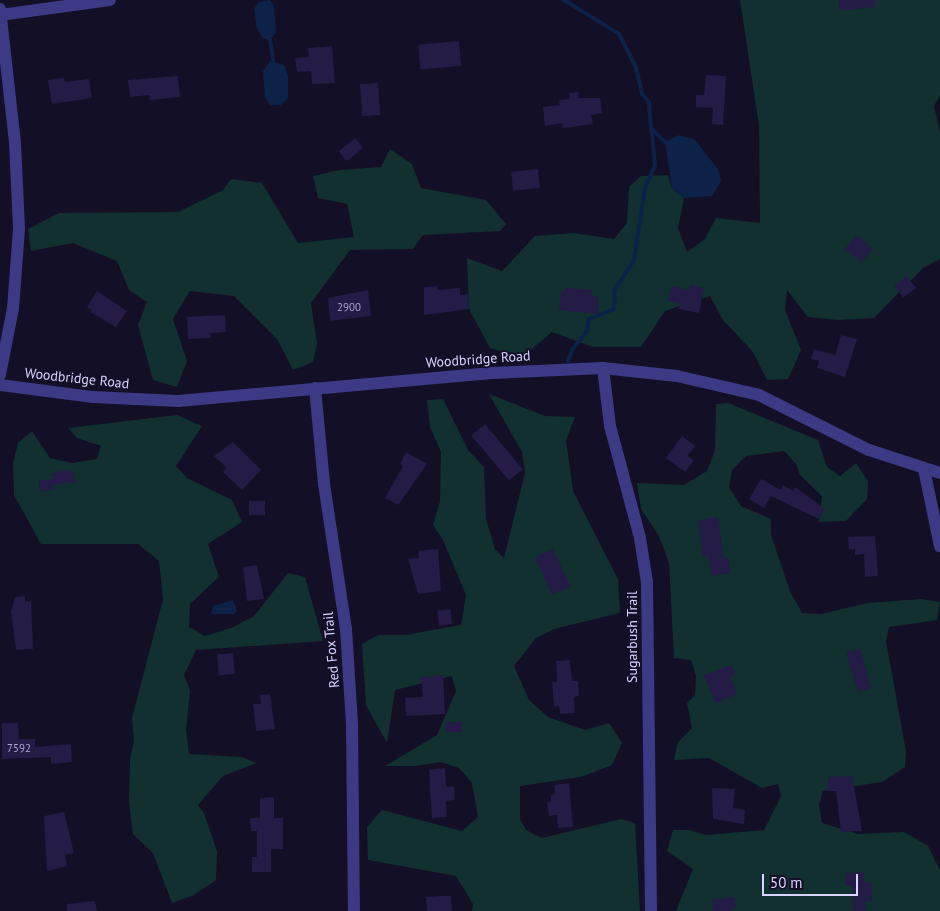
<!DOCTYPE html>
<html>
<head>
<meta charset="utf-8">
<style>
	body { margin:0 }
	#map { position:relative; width:940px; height:911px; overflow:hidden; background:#130f26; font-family:"PT Sans",sans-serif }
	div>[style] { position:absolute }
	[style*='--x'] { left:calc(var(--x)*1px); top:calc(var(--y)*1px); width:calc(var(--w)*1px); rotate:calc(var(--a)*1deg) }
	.green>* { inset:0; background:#12302f }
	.water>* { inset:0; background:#0c2248 }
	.stream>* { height:4px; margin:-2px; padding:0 2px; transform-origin:2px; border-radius:2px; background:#0c2248 }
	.building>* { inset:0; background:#241b47; transform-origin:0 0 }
	.minor>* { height:12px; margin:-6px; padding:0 6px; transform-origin:6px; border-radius:6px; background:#3d3a85 }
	span { translate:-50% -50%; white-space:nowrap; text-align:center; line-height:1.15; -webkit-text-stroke:4px #130f26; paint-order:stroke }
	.number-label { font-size:11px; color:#aca6d1 }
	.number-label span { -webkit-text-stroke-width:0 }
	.street-label { font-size:14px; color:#d9d4ff }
	.scale { position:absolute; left:762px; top:874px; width:96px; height:22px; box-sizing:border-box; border:2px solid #d9d4ff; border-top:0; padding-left:6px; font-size:15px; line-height:18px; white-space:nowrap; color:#d9d4ff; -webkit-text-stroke:4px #130f26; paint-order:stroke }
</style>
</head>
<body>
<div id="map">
	<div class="green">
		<div style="clip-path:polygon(740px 0,940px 0,940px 95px,934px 106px,940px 132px,940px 259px,923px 268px,874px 318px,837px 320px,808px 317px,787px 290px,785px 310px,801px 350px,788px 379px,767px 380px,753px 352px,723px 320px,710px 296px,665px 311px,641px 347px,593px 347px,552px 332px,521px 358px,490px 348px,469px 309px,467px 258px,502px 271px,535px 236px,574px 233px,614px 239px,627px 223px,629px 187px,641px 176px,668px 175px,672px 189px,684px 198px,678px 228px,687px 252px,705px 239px,716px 218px,760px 223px,759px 126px)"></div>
		<div style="clip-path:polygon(390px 149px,412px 164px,421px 188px,486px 200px,506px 224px,500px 231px,423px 235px,413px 249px,350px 250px,311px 303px,317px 344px,313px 362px,293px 370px,277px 339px,234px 296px,190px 291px,173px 319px,187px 361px,177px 387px,153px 380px,138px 325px,147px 302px,129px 290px,117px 261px,73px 243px,31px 251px,28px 229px,59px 213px,178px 212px,223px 190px,231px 179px,262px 183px,298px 243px,354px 237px,347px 204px,318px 198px,313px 176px,339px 170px,381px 167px)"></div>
		<div style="clip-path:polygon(489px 394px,545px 416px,575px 417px,566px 440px,573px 491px,618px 579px,620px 613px,554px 629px,536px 638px,514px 666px,529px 700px,548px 717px,585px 730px,609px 723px,622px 743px,612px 765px,581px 777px,520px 786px,520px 819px,526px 830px,542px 838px,621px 819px,635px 823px,640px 911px,472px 911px,473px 904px,456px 876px,368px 860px,367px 827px,382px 810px,462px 831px,478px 817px,472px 783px,459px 768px,441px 762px,415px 766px,385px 766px,437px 735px,456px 691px,452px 676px,395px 690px,387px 743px,366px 705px,362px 644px,378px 635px,405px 635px,461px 625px,466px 595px,443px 540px,433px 525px,440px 501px,441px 452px,430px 427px,427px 400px,443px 399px,468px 450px,484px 467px,486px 519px,495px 549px,504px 558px,525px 473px,522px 452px)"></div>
		<div style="clip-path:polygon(728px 403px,818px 440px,827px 467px,840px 476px,856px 463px,868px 481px,867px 499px,846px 521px,819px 522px,822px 496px,800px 475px,796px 464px,784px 451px,746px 456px,732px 470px,729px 487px,741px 506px,771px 519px,771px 535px,790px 591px,802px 613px,821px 614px,868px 603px,921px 599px,940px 602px,937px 620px,889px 627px,886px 641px,906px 751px,905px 767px,882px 782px,823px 791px,819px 805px,822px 823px,858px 834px,904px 832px,928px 846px,940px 870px,940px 911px,676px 911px,693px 869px,667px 851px,673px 830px,689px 830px,706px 835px,764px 830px,781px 796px,778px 784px,762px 788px,709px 758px,674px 760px,678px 742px,692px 728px,687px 703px,695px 695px,696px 676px,691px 660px,674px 658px,669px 563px,659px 536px,641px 509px,637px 483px,684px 485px,707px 471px,715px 450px,716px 404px)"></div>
		<div style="clip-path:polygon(177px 415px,202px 426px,176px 466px,187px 478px,232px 500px,242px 522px,208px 544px,219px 577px,190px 604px,189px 627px,205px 636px,231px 628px,254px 616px,288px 573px,305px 577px,323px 641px,196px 650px,184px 675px,190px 691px,186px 730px,189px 754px,242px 757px,256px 763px,223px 776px,198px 805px,204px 813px,217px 851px,216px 880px,194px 895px,172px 903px,153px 853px,133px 834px,129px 802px,130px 758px,134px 742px,132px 718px,163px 599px,159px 561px,138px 544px,41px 544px,14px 495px,13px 463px,18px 443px,32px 431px,50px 458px,72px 463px,97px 459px,101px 446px,77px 438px,68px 428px)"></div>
	</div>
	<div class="water">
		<div style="clip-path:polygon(270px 0,274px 6px,276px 33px,269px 40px,263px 38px,257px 29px,254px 9px,258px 2px)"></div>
		<div style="clip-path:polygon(270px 61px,284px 65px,288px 76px,288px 98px,281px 105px,270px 105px,265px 98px,263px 71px)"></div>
		<div style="clip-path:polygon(679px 135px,694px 139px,718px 169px,721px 181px,712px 196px,684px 198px,672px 189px,665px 142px)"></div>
		<div style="clip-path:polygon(233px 600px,237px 611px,234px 614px,211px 614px,213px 606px)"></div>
	</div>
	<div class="stream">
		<div style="--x:564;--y:0;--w:65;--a:31.7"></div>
		<div style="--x:619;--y:34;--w:38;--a:63"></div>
		<div style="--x:636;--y:68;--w:27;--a:77"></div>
		<div style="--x:642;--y:94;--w:11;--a:49"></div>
		<div style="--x:649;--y:102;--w:26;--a:86"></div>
		<div style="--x:651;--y:128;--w:20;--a:45"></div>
		<div style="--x:270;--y:39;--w:22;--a:82"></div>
		<div style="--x:568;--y:361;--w:12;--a:-70"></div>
		<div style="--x:572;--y:350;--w:24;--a:-52"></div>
		<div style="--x:587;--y:331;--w:12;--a:-81"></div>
		<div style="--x:589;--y:319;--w:27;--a:-22"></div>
		<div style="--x:614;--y:309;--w:19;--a:-87"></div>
		<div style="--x:615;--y:290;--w:36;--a:-58"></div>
		<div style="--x:634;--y:260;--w:73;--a:-81.3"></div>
		<div style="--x:645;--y:188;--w:24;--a:-66"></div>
		<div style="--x:655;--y:166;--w:35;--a:-95"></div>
	</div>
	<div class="building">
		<div style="clip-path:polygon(839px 0,875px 0,875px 7px,840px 11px)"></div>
		<div style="left:459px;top:41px;width:25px;height:41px;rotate:85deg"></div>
		<div style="clip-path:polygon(332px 46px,335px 83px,312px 84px,311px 71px,297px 72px,295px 58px,309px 57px,308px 48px)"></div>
		<div style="clip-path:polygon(706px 75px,726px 76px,723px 125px,712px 124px,713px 108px,696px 107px,696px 95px,704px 95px)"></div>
		<div style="clip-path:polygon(178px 76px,180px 97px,150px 100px,149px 95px,130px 97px,128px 80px)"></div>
		<div style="clip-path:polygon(64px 78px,65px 82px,89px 79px,92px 98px,52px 104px,48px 80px)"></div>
		<div style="left:378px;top:83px;width:32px;height:18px;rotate:86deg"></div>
		<div style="clip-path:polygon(578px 92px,579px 98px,600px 98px,602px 113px,591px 115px,593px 124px,563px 128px,562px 123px,545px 126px,543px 107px,560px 105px,559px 100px,570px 99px,569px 93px)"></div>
		<div style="left:355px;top:138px;width:13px;height:21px;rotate:51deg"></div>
		<div style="left:538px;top:169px;width:19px;height:27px;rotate:84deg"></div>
		<div style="left:857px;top:235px;width:21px;height:18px;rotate:41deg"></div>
		<div style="left:907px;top:276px;width:15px;height:16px;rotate:53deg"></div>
		<div style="clip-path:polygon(690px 285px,704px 288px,699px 313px,679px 309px,680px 304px,668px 301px,672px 286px,689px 290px)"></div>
		<div style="clip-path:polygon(437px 286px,437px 290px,460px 288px,460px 295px,468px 294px,469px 309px,424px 315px,424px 287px)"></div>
		<div style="clip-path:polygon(566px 288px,592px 290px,591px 296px,599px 297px,598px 314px,559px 310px,561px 291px,565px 291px)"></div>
		<div style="clip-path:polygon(368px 290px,371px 316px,330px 321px,328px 298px)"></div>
		<div style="clip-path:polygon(97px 291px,127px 311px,116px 327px,90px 312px,92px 310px,87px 307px)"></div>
		<div style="clip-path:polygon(225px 315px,226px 332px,210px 333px,211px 338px,188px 339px,187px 317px)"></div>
		<div style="clip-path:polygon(841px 335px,857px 339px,845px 377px,817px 368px,819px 361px,811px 359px,814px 349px,835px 355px)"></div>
		<div style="left:485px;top:424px;width:59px;height:18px;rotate:50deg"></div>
		<div style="clip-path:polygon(682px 436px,695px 446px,687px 456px,694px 460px,685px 472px,666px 458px)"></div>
		<div style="clip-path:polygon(233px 442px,261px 470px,242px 490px,223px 472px,227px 468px,214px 456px)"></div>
		<div style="clip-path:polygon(406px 452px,427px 464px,398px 505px,385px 498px,403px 466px,400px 464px)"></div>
		<div style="clip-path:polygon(72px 469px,75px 482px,54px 485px,55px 490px,40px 492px,39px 481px,53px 479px,52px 473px)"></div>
		<div style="clip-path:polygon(761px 479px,781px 490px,783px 485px,793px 491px,795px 487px,825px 509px,819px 519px,771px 496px,764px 508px,749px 499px)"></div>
		<div style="left:249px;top:501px;width:16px;height:14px"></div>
		<div style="clip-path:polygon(718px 517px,724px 559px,728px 558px,730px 573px,712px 576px,709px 556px,703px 557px,698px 520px)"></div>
		<div style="clip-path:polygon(875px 536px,878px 576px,865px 577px,864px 554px,855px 555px,855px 549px,849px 550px,848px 537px)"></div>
		<div style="clip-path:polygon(438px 549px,441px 591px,418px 594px,408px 559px,419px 558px,418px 551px)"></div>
		<div style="left:553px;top:549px;width:41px;height:20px;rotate:65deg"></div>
		<div style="clip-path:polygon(257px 565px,264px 599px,247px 601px,243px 567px)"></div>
		<div style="clip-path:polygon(25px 596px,25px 602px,31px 601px,33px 649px,16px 650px,11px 612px,15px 597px)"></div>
		<div style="left:450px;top:609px;width:15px;height:13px;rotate:82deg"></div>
		<div style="left:860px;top:649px;width:41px;height:14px;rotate:74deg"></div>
		<div style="left:233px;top:653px;width:21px;height:16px;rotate:85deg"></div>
		<div style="clip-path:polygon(570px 660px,572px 681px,578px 681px,579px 696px,574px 697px,575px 713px,560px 714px,559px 706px,554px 707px,552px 682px,557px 682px,556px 661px)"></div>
		<div style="clip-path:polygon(731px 665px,735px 675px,730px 677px,737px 694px,715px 703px,704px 675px)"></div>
		<div style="clip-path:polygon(443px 675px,445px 714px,406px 716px,405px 698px,423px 697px,421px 677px)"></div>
		<div style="clip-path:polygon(270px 694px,275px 729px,256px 731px,253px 704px,261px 704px,260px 695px)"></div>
		<div style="left:446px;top:722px;width:16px;height:10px"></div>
		<div style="clip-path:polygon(2px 723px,18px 723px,19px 739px,35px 739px,35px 747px,71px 744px,72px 762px,51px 764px,51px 757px,2px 759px)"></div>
		<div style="clip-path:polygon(445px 768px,446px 787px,454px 786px,455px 800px,446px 801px,447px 817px,432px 818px,429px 770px)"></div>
		<div style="clip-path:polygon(852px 776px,862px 831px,841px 832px,836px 791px,828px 791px,828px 777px)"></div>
		<div style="clip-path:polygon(569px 783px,573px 827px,558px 828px,557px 815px,549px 816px,547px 802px,551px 802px,551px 795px,555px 794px,554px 785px)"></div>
		<div style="clip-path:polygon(712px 788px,735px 789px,733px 808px,745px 810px,744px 824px,713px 819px)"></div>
		<div style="clip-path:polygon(274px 797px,274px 818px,283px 818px,283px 849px,271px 849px,271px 872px,252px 872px,252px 857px,257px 857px,257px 831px,251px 831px,250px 818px,260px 818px,260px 798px)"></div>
		<div style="clip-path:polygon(64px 812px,74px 853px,65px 855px,67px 866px,47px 871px,44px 816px)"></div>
		<div style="clip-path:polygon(864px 872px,864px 883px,871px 883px,872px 901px,865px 901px,866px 911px,853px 911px,852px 886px,845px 886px,845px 873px)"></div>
		<div style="clip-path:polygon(441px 896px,451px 896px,452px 911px,427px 911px,426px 897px)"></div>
		<div style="clip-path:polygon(734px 897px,736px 907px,729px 911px,713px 911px,712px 900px)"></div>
		<div style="clip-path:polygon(95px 901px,97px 911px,67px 911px,67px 904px)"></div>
	</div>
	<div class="minor">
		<div style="--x:0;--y:9;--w:135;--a:83.6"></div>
		<div style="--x:15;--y:143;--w:86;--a:87.3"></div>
		<div style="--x:19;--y:229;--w:79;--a:94.3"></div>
		<div style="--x:13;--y:308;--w:68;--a:101"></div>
		<div style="--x:0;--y:15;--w:111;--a:-7.8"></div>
		<div style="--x:603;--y:368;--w:58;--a:83.1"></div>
		<div style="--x:610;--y:426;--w:116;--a:75"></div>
		<div style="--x:640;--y:538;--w:45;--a:81"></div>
		<div style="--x:647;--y:582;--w:329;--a:89.3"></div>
		<div style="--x:0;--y:385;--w:94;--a:7.4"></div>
		<div style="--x:93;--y:397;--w:85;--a:2.7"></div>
		<div style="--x:178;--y:401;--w:315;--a:-5.1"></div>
		<div style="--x:492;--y:373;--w:111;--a:-2.6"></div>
		<div style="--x:603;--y:368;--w:74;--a:6.2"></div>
		<div style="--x:677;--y:376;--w:84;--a:13"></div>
		<div style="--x:759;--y:395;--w:123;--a:26.6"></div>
		<div style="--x:869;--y:450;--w:75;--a:17.9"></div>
		<div style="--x:315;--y:388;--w:96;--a:84.6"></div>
		<div style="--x:324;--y:484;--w:147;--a:81.4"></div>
		<div style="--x:346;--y:629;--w:96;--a:86.4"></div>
		<div style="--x:352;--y:725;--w:186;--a:89.4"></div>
		<div style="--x:924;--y:469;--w:79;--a:78.3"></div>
	</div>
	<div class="number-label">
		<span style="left:349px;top:307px">2900</span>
		<span style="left:19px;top:748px">7592</span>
	</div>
	<div class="street-label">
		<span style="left:478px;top:359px;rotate:-4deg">Woodbridge Road</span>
		<span style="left:77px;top:378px;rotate:6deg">Woodbridge Road</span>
		<span style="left:632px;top:637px;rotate:-90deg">Sugarbush Trail</span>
		<span style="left:331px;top:650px;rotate:-95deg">Red Fox Trail</span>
	</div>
	<div class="scale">50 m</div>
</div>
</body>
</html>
